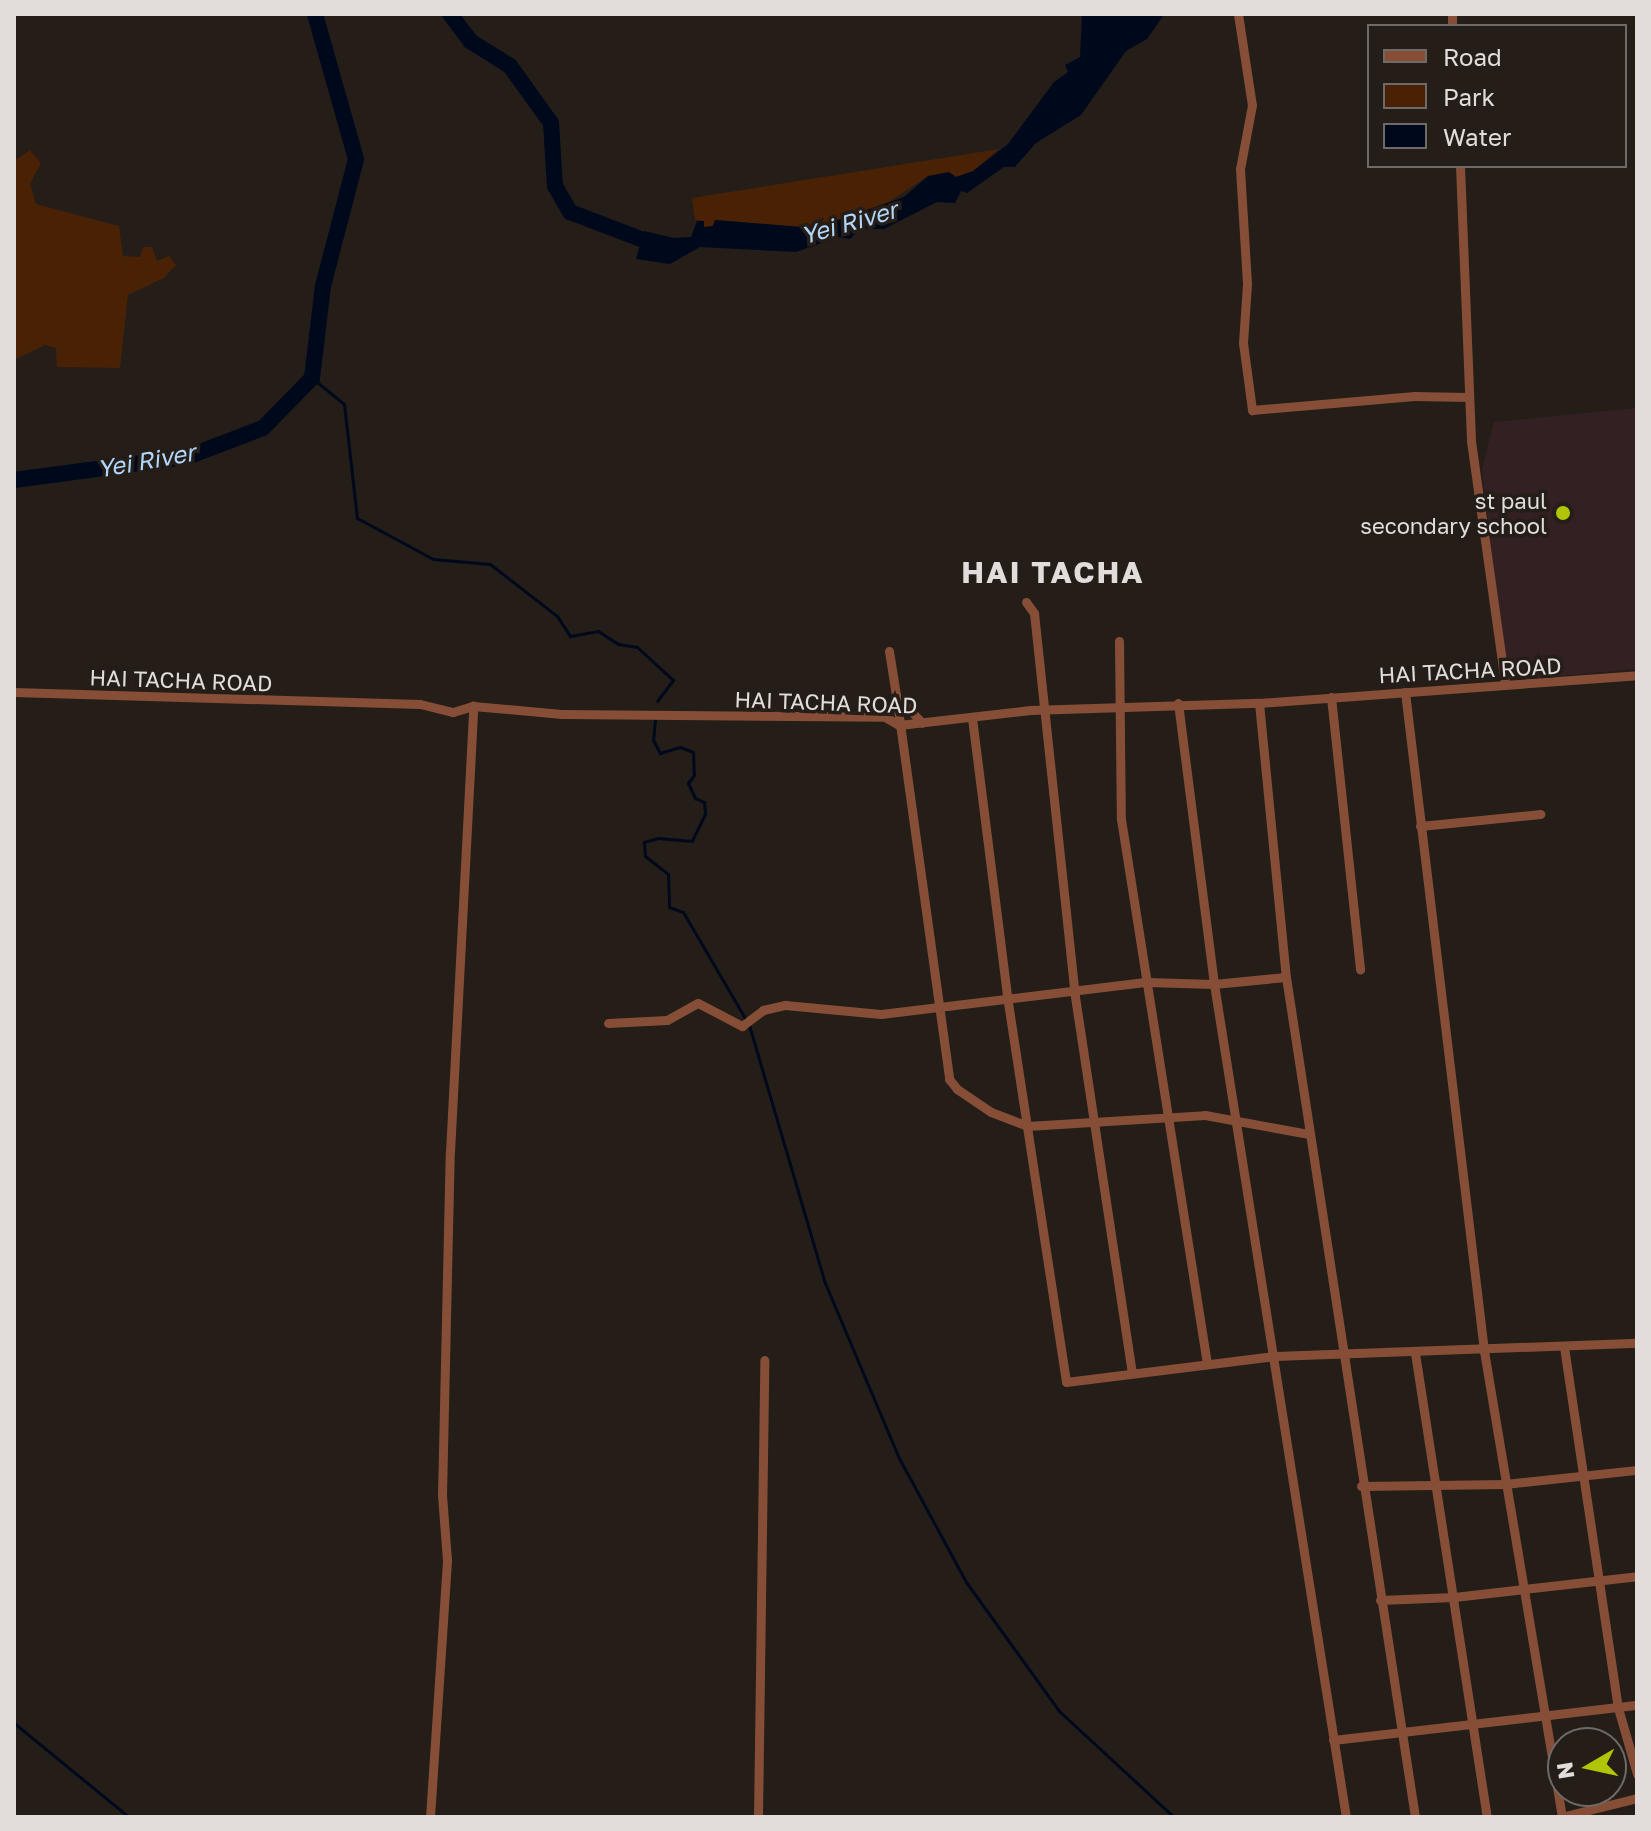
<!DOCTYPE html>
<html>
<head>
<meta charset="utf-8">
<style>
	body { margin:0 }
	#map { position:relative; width:1651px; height:1831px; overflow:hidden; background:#241d18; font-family:"Golos Text",sans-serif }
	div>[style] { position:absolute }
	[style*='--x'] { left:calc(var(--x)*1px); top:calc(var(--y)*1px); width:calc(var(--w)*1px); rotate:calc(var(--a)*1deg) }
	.education>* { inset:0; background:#332023 }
	.green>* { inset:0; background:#492205 }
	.water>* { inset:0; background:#00091c }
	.stream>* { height:3px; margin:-1.5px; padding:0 1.5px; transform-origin:1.5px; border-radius:1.5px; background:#00091c }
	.river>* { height:16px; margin:-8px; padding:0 8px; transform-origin:8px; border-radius:8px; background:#00091c }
	.street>* { height:9px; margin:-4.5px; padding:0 4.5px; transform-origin:4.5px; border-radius:4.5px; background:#864e37 }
	.dots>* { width:22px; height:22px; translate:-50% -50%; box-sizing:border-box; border:4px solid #241d18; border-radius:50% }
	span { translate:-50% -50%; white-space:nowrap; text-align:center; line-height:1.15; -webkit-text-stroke:7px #241d18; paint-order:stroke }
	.poi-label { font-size:22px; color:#e2ddda }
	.right { translate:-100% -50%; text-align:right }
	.street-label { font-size:22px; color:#e2ddda }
	.water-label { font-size:24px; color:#b2d6fa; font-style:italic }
	.district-label { font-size:30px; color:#e2ddda; font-weight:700; letter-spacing:2px }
	.frame { position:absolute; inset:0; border:16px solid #e2ddda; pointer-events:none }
	.legend { position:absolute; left:1367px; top:24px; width:260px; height:144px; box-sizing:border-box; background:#241d18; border:2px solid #706a66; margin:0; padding:10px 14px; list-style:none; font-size:24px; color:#e2ddda }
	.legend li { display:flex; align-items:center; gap:16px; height:40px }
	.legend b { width:40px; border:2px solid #706a66 }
	.north { position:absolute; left:1547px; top:1727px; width:80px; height:80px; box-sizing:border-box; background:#241d18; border:2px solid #706a66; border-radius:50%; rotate:261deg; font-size:22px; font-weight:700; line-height:32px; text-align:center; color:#e2ddda }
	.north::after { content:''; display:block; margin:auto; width:28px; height:36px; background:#afc506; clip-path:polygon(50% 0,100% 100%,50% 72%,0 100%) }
</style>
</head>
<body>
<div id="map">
	<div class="education">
		<div style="clip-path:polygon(1637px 408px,1637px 669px,1505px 681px,1482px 469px,1494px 422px)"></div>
	</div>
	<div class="green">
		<div style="clip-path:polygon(999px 149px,973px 171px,956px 177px,928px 176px,880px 208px,832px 222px,801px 227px,715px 220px,713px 226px,704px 227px,704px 221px,695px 220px,692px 198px)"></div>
		<div style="clip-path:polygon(30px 150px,41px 163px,30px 184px,36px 204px,119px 226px,123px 256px,140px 257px,143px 247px,152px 247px,157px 261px,169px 256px,176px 265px,164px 278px,128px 295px,120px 368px,57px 367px,56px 348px,45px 345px,14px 360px,14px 161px)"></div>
	</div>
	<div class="water">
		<div style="clip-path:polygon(1082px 14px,1163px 16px,1147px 39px,1126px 51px,1081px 115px,1036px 143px,1015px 167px,1004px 167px,967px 193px,961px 191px,955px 203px,937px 202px,884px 229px,860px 229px,850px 239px,838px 237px,796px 252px,700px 247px,670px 264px,636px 259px,644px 231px,674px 238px,691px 237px,697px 221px,704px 221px,704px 227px,713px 226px,715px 220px,801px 227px,832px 222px,904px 197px,928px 176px,949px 172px,956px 177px,973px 171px,1008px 144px,1054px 82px,1068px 72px,1065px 65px,1080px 57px)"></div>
	</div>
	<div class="stream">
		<div style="--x:312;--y:378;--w:41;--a:39.1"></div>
		<div style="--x:344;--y:404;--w:115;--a:83.5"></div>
		<div style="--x:357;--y:518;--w:86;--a:28.3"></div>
		<div style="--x:433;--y:559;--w:57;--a:5"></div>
		<div style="--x:490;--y:564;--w:85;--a:37.8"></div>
		<div style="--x:557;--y:616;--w:24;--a:57"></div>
		<div style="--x:570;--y:636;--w:28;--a:-10"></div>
		<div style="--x:598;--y:631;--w:24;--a:33"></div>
		<div style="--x:618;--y:644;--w:19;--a:9"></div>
		<div style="--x:637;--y:647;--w:49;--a:42.5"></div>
		<div style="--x:673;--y:680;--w:26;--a:127"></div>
		<div style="--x:655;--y:719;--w:21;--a:95"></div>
		<div style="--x:653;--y:740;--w:15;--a:62"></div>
		<div style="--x:660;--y:753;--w:21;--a:-17"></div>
		<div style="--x:680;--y:747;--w:14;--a:21"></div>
		<div style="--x:693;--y:752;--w:23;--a:88"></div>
		<div style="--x:694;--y:775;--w:10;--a:127"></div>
		<div style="--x:688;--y:783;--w:17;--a:65"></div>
		<div style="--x:695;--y:798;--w:10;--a:24"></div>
		<div style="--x:704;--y:802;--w:12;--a:85"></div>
		<div style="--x:705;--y:814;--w:30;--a:116"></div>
		<div style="--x:692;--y:841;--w:34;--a:-175"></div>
		<div style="--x:658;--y:838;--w:15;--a:164"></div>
		<div style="--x:644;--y:842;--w:14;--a:86"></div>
		<div style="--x:645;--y:856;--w:29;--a:38"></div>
		<div style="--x:668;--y:874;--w:33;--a:88"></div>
		<div style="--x:669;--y:907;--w:15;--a:20"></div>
		<div style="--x:683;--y:912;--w:123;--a:59.7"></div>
		<div style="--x:749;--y:1025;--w:269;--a:73.6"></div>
		<div style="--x:825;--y:1283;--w:190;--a:67.1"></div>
		<div style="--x:899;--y:1458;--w:141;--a:61.6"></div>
		<div style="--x:966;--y:1582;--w:159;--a:54.2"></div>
		<div style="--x:1059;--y:1711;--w:156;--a:42.7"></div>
		<div style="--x:14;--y:1723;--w:149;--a:39.3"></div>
	</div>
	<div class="river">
		<div style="--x:450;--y:14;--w:34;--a:53"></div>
		<div style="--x:470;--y:41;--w:47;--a:32"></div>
		<div style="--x:510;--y:66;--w:70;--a:54.3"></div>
		<div style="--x:551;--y:123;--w:63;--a:86.4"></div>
		<div style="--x:555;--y:186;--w:30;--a:60"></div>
		<div style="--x:570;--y:212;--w:95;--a:20.9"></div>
		<div style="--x:14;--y:480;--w:175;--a:-7.6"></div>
		<div style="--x:187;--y:457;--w:81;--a:-20.9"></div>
		<div style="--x:263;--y:428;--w:70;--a:-45.6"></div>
		<div style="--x:312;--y:378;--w:93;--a:-83.2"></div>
		<div style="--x:323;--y:286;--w:131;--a:-75.4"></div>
		<div style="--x:356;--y:159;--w:151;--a:-105.8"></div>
	</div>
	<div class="street">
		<div style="--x:1238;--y:14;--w:92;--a:81.3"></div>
		<div style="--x:1252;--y:105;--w:65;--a:100.6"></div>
		<div style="--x:1240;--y:169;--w:115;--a:86.5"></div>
		<div style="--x:1247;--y:284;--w:59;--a:93.9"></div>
		<div style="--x:1243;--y:343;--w:68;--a:82.3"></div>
		<div style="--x:1252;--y:410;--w:163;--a:-4.9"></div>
		<div style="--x:1414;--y:396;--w:55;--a:1"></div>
		<div style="--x:1452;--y:14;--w:12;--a:90"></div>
		<div style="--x:1460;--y:166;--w:275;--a:87.7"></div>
		<div style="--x:1471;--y:441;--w:245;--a:82"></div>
		<div style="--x:1026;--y:602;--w:14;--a:54"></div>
		<div style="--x:1034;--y:613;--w:379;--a:83.9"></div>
		<div style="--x:1074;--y:990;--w:386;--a:81.4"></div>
		<div style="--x:1119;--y:641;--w:178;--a:89.4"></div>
		<div style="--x:1121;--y:819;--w:552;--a:81.03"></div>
		<div style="--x:889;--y:651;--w:45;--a:81"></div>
		<div style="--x:896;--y:695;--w:38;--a:47"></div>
		<div style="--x:14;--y:692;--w:406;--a:1.7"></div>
		<div style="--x:420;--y:704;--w:34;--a:14"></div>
		<div style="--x:453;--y:712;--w:21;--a:-17"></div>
		<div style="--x:473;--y:706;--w:89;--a:5.1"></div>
		<div style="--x:562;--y:714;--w:323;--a:0.5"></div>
		<div style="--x:885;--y:717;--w:16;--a:30"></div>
		<div style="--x:899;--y:725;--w:132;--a:-6.5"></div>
		<div style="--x:1030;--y:710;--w:229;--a:-1.8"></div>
		<div style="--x:1259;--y:703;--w:379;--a:-4.2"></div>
		<div style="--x:1405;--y:692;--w:664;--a:83.16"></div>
		<div style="--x:1484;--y:1351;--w:472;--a:80.5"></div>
		<div style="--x:896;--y:695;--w:388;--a:82.1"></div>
		<div style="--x:949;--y:1079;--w:13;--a:51"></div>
		<div style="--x:957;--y:1089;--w:41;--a:34.1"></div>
		<div style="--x:991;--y:1112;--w:39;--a:21"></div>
		<div style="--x:1027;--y:1126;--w:178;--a:-3.5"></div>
		<div style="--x:1205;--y:1115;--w:106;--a:10.4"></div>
		<div style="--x:1331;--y:697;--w:274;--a:83.9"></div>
		<div style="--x:1178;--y:703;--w:283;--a:82.7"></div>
		<div style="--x:1214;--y:984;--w:843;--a:81"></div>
		<div style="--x:1259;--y:703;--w:275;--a:84.4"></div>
		<div style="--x:1286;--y:977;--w:850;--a:81.27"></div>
		<div style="--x:972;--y:718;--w:280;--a:82.8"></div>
		<div style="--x:1007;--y:996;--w:390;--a:81.3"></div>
		<div style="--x:1066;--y:1382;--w:211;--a:-7.1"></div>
		<div style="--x:1275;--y:1356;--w:362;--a:-2.1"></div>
		<div style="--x:1420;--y:826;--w:121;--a:-5.7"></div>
		<div style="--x:608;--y:1023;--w:59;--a:-2.9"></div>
		<div style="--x:667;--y:1020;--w:35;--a:-29"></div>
		<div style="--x:698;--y:1003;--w:50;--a:27.6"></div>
		<div style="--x:742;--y:1026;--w:26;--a:-37"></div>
		<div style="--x:763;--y:1010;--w:23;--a:-13"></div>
		<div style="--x:785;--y:1005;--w:96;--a:5.4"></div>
		<div style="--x:881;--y:1014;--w:268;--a:-6.9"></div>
		<div style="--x:1147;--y:982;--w:67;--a:1.7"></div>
		<div style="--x:1214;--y:984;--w:72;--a:-5.6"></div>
		<div style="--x:1564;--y:1347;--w:365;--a:81.5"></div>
		<div style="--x:1618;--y:1708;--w:69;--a:73.9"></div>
		<div style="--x:1415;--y:1353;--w:470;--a:81.2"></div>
		<div style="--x:1361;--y:1486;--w:144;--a:-0.8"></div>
		<div style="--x:1505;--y:1484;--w:133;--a:-6.1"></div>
		<div style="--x:1380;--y:1600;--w:74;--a:-2.3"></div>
		<div style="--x:1454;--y:1597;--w:184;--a:-6.5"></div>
		<div style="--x:1333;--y:1740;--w:306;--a:-6.6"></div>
		<div style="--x:430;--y:1817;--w:258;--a:-86.2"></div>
		<div style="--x:447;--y:1560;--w:65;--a:-94.4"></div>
		<div style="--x:442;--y:1495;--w:343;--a:-88.7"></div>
		<div style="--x:450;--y:1152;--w:447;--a:-87"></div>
		<div style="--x:758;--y:1817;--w:457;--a:-89.2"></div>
		<div style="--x:1561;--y:1817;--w:78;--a:-14"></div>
	</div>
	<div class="dots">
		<div style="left:1563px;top:513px;background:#afc506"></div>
	</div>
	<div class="poi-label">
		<span class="right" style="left:1547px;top:513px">st paul<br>secondary school</span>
	</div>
	<div class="street-label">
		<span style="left:1470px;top:670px;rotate:-3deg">HAI TACHA ROAD</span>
		<span style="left:181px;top:680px;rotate:2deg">HAI TACHA ROAD</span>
		<span style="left:826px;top:702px;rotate:2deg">HAI TACHA ROAD</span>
	</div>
	<div class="water-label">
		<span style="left:849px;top:222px;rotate:-16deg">Yei River</span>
		<span style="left:146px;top:460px;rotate:-10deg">Yei River</span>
	</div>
	<div class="district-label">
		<span style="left:1053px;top:572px">HAI TACHA</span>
	</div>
	<div class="frame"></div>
	<ul class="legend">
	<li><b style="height:10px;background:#864e37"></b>Road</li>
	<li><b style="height:22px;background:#492205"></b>Park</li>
	<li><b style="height:22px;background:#00091c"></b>Water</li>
	</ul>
	<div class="north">N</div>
</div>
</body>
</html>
